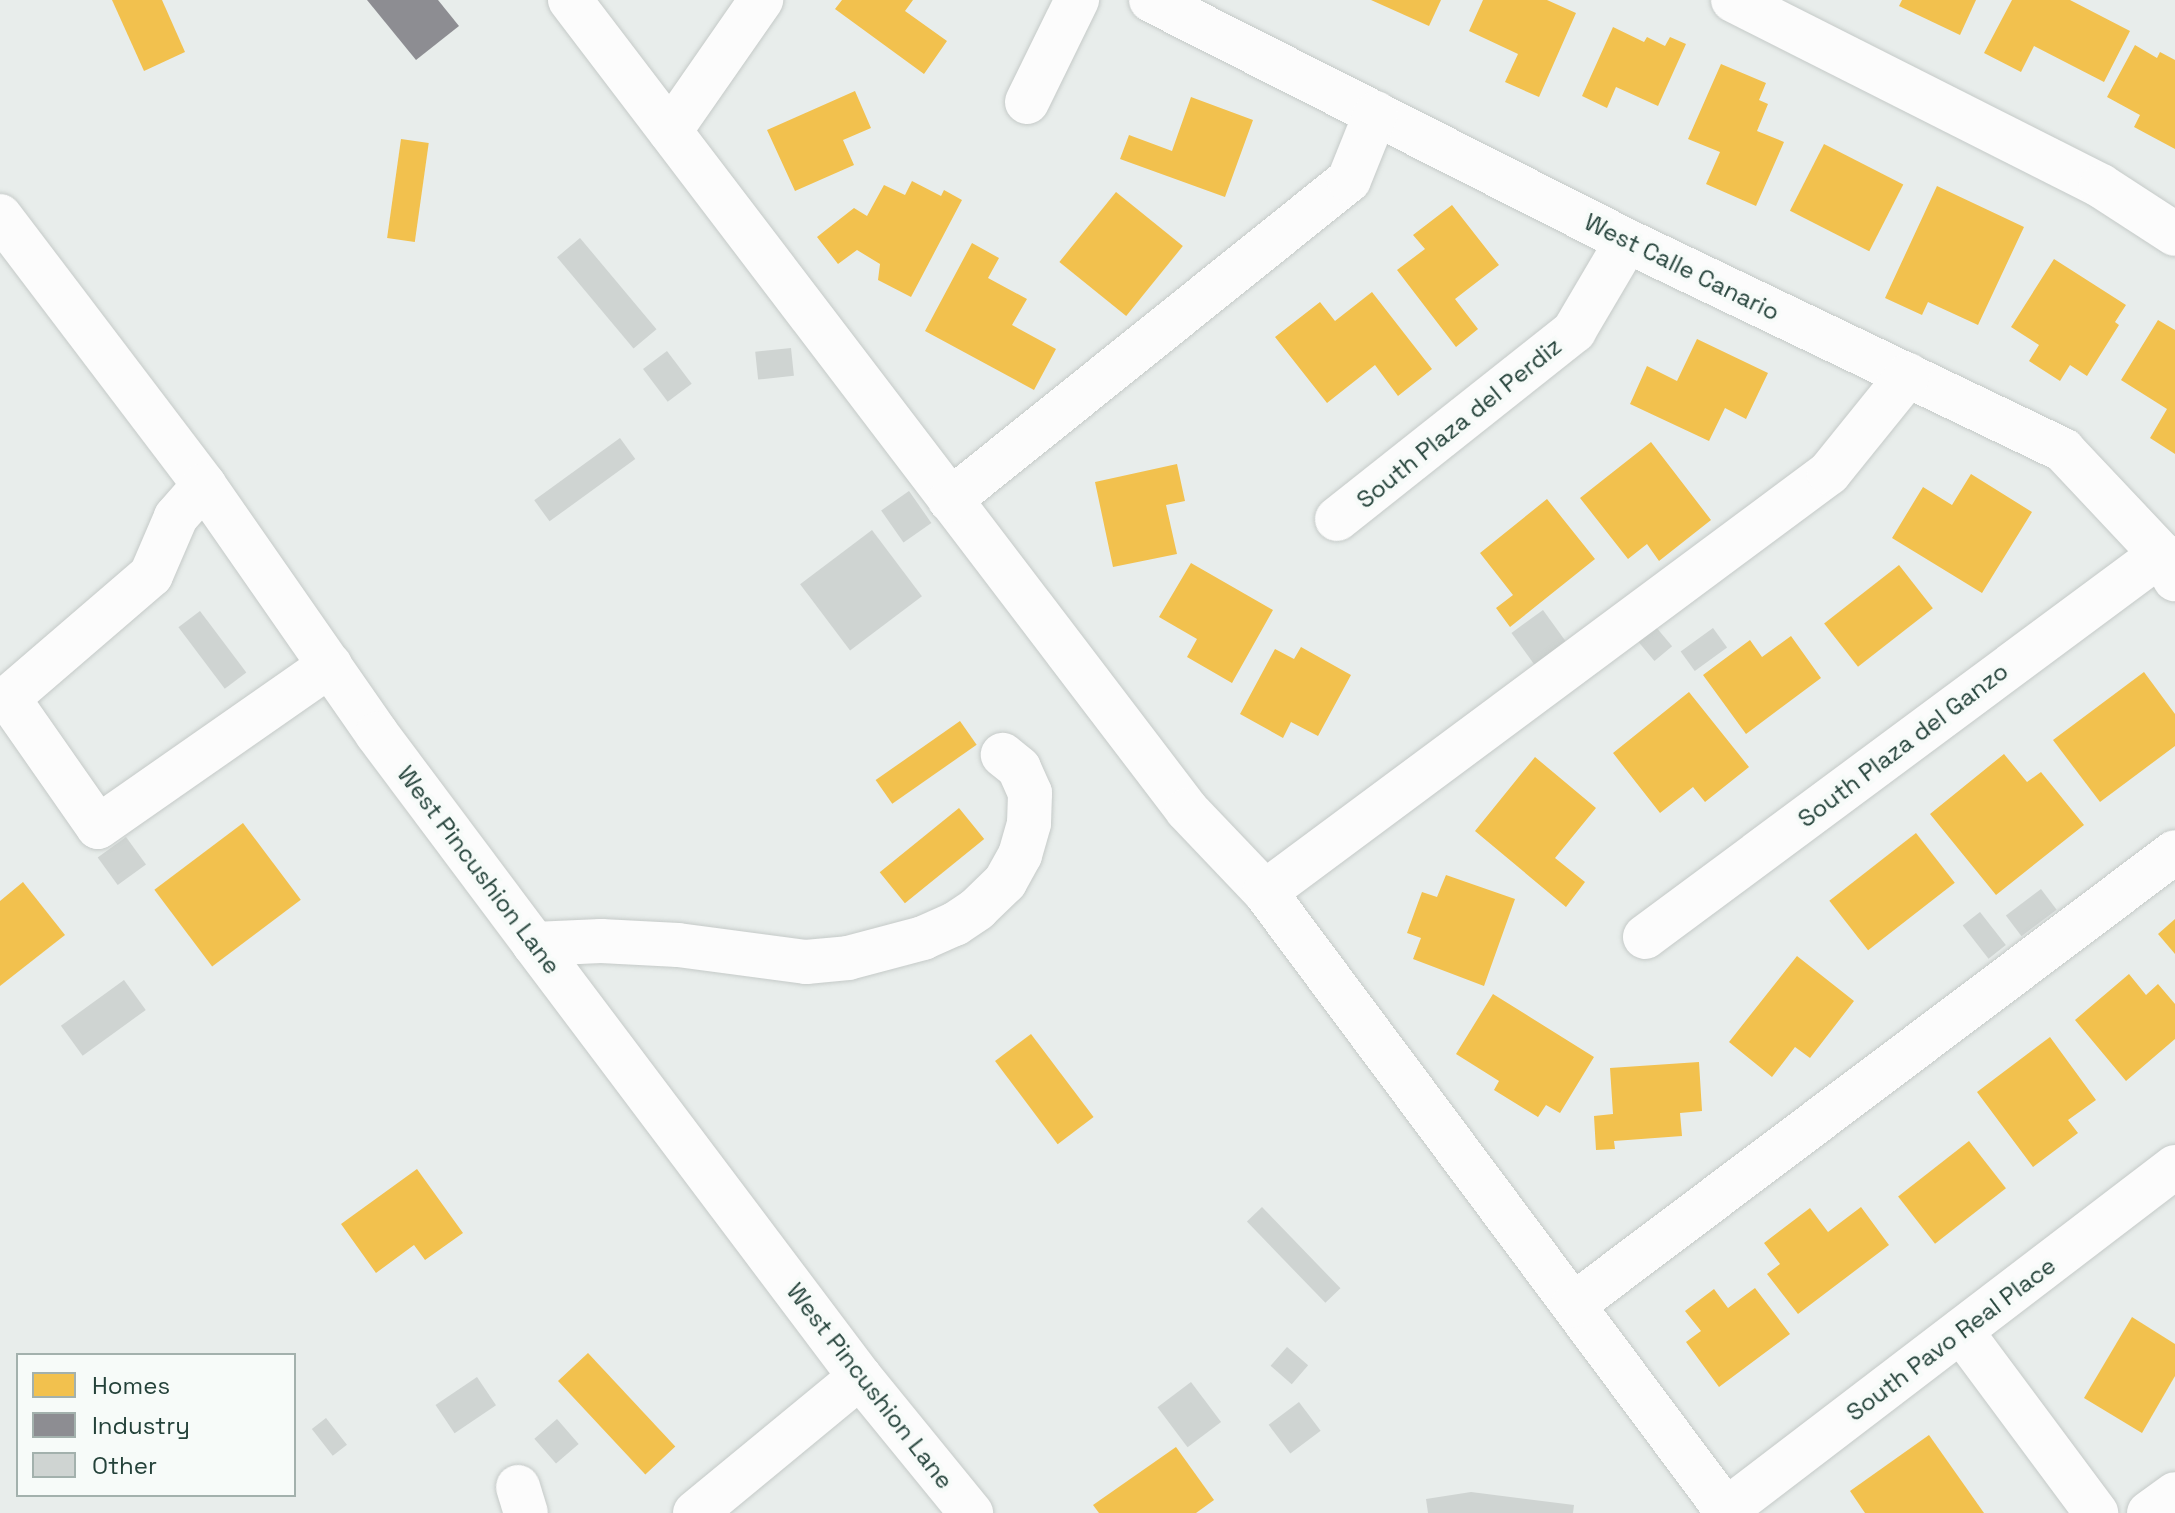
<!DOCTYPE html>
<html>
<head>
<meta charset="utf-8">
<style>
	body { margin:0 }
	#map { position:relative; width:2175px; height:1513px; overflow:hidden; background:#e8edeb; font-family:"Space Grotesk",sans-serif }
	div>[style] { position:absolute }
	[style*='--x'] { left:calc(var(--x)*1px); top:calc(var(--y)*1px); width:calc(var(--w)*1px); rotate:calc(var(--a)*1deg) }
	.homes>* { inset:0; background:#f2c14e; transform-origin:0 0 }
	.industry>* { inset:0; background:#8d8d92 }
	.building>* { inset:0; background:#cfd4d2; transform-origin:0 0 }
	.roads { filter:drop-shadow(0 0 2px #c5cac8) drop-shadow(0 0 2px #c5cac8) }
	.minor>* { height:44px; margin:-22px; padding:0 22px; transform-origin:22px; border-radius:22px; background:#fcfcfc }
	span { translate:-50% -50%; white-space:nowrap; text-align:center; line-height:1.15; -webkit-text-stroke:8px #f7fbf9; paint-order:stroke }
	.street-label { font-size:24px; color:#24423a }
	.legend { position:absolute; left:16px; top:1353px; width:280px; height:144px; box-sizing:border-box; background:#f7fbf9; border:2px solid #a3b1ad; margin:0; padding:10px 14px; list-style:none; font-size:24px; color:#24423a }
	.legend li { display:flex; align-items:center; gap:16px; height:40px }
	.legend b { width:40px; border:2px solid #a3b1ad }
</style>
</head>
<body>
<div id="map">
	<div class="homes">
		<div style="clip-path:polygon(112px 0,162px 0,185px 52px,144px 71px)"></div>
		<div style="clip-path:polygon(842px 0,913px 0,905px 11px,947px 41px,924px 74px,835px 9px)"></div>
		<div style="clip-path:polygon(1371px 0,1441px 0,1429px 26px)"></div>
		<div style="clip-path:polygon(1483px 0,1547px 0,1576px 13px,1539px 97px,1505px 82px,1518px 54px,1469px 31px)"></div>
		<div style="clip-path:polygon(1902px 0,1976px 0,1960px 35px,1899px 6px)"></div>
		<div style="clip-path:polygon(2012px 0,2070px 0,2130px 31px,2104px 82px,2034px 46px,2021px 72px,1984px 53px)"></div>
		<div style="clip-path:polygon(1613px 27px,1644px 42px,1647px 37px,1665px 46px,1670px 37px,1686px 44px,1658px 106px,1616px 87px,1607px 108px,1582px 96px)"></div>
		<div style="clip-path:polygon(2135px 45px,2157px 58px,2160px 52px,2175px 60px,2175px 149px,2134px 127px,2140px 115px,2107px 97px)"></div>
		<div style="clip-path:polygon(1721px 64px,1766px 83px,1759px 100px,1768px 104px,1757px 131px,1784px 142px,1756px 206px,1706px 184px,1720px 152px,1688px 139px)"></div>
		<div style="clip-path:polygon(855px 91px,871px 128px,843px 140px,854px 165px,795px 191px,767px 130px)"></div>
		<div style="clip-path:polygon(1191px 97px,1253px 120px,1225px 197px,1120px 159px,1129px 135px,1172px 151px)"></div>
		<div style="left:401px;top:139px;width:28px;height:100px;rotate:8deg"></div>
		<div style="left:1824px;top:144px;width:89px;height:75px;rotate:27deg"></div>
		<div style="clip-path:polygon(912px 181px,941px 196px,944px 190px,962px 200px,911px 297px,878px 280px,880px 264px,857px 250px,838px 264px,817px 237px,854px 208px,867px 216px,884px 185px,905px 195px)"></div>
		<div style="clip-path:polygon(1937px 186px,2024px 227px,1978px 325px,1928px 302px,1922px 315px,1885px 298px)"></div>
		<div style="left:1116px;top:192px;width:86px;height:90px;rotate:39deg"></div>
		<div style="clip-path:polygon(1452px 205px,1499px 265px,1455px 299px,1478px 329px,1456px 347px,1397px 270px,1425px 249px,1413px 235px)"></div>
		<div style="clip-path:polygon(972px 243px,999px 258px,988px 278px,1027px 299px,1012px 325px,1056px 349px,1034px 390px,925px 331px)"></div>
		<div style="clip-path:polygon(2054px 259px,2126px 305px,2115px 322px,2119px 325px,2087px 376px,2070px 365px,2060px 381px,2029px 361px,2039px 345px,2011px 327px)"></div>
		<div style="clip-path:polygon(1372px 292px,1432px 369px,1398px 396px,1375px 365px,1327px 403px,1275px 337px,1320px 302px,1335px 321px)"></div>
		<div style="clip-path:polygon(2158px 320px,2175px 330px,2175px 454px,2150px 438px,2167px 409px,2121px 380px)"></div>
		<div style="clip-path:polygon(1697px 339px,1768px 373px,1746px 419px,1725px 408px,1709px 441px,1630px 404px,1647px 366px,1677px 381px)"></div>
		<div style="clip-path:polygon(1651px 442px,1711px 520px,1659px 561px,1647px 544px,1628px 559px,1580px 498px)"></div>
		<div style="clip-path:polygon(1177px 464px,1185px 501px,1166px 505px,1177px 554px,1113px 567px,1095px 482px)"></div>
		<div style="clip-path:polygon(1971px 474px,2032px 512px,1982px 593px,1892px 538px,1923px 487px,1952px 505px)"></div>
		<div style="clip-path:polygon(1547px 499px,1595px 559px,1510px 627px,1496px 608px,1513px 595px,1480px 553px)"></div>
		<div style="clip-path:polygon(1191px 563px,1273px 610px,1232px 683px,1187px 657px,1197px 639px,1159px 617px)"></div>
		<div style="left:1899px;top:565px;width:55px;height:95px;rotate:52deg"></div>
		<div style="clip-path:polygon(1791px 636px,1821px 678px,1746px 734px,1703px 675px,1750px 640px,1762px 657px)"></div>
		<div style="clip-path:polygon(1301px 647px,1351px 675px,1318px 736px,1291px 722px,1283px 738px,1240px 714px,1275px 649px,1294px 659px)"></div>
		<div style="clip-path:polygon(2144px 672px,2175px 714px,2175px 746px,2100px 802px,2053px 740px)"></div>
		<div style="clip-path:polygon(1689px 692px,1749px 767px,1705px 802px,1693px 787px,1660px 813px,1613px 753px)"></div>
		<div style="left:960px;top:721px;width:29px;height:103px;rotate:55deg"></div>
		<div style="clip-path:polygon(2004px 754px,2027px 782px,2041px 772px,2084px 825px,1996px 895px,1930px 814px)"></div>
		<div style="clip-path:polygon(1535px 757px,1596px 808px,1555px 858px,1585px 882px,1566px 907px,1475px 831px)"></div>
		<div style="left:959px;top:808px;width:40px;height:102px;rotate:51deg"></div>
		<div style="left:243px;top:823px;width:96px;height:111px;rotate:53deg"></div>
		<div style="left:1916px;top:833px;width:63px;height:110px;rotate:52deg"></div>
		<div style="clip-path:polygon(1446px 875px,1515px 899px,1484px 986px,1413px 959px,1421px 938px,1407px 933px,1422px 892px,1437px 897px)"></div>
		<div style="clip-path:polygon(23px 882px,65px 935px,0 986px,0 901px)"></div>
		<div style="clip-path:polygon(2175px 919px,2175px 954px,2158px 934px)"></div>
		<div style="clip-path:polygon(1797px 956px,1854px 1001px,1810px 1058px,1795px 1047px,1772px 1077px,1729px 1042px)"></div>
		<div style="clip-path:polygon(2129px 974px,2146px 995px,2158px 984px,2175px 1004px,2175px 1039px,2126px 1081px,2075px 1020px)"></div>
		<div style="clip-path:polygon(1493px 994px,1594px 1057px,1560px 1113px,1546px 1105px,1538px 1117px,1494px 1090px,1499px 1081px,1456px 1054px)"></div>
		<div style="left:1031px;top:1034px;width:104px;height:45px;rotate:53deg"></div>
		<div style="clip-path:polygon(2050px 1037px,2096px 1100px,2068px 1120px,2078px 1133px,2033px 1167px,1977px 1092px)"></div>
		<div style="clip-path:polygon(1699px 1062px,1702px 1111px,1680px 1113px,1682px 1136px,1614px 1141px,1615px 1149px,1596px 1150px,1594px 1116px,1613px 1114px,1610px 1068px)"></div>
		<div style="left:1969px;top:1141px;width:60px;height:90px;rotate:52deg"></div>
		<div style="clip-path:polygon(417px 1169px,463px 1233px,425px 1260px,414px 1245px,376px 1273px,341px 1224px)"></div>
		<div style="clip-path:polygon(1861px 1207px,1889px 1245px,1798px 1314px,1767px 1274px,1780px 1264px,1764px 1243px,1810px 1208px,1828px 1232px)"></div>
		<div style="clip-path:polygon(1755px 1288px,1790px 1334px,1719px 1387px,1686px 1342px,1701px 1331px,1685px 1311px,1714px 1289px,1728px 1308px)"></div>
		<div style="clip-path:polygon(2132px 1317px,2175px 1344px,2175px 1376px,2142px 1433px,2084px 1398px)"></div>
		<div style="left:588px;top:1353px;width:128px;height:41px;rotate:47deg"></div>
		<div style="clip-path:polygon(1929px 1435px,1984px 1513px,1865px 1513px,1850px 1491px)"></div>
		<div style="clip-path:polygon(1176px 1447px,1214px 1500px,1196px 1513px,1099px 1513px,1093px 1505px)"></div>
	</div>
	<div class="industry">
		<div style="clip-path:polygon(367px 0,438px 0,459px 26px,416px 60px)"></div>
	</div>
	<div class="building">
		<div style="left:580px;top:238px;width:119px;height:30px;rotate:50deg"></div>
		<div style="left:791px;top:348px;width:28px;height:36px;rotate:84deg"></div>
		<div style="left:667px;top:351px;width:41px;height:30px;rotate:53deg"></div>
		<div style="left:620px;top:438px;width:26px;height:106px;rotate:54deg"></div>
		<div style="left:909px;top:491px;width:39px;height:34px;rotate:55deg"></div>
		<div style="left:872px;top:530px;width:83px;height:90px;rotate:53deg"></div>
		<div style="left:1543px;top:610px;width:42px;height:39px;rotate:54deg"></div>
		<div style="left:200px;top:611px;width:77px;height:27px;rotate:53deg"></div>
		<div style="left:1656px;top:627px;width:25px;height:23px;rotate:50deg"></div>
		<div style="left:1713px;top:628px;width:24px;height:40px;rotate:54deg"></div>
		<div style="left:126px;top:837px;width:34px;height:35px;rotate:54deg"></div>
		<div style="left:2041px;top:889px;width:26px;height:44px;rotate:53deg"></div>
		<div style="left:1980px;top:912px;width:42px;height:22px;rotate:52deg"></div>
		<div style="left:124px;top:980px;width:37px;height:78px;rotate:54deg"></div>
		<div style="left:1262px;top:1207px;width:113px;height:21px;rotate:46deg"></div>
		<div style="left:1287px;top:1347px;width:28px;height:25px;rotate:41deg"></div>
		<div style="left:477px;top:1377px;width:34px;height:50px;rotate:56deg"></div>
		<div style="left:1191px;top:1382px;width:50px;height:42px;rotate:53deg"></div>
		<div style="left:1299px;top:1402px;width:36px;height:38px;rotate:53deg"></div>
		<div style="left:326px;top:1418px;width:34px;height:18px;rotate:52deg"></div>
		<div style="left:557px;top:1419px;width:33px;height:30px;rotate:49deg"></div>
		<div style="clip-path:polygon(1471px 1492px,1574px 1505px,1573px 1513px,1428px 1513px,1426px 1499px)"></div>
	</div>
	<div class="roads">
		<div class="minor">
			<div style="--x:570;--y:0;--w:1018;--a:52.7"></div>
			<div style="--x:1187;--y:810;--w:113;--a:46.4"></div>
			<div style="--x:1265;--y:892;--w:775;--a:53.29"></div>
			<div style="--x:1151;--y:0;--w:534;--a:26.85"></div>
			<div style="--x:1627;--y:241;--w:484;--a:25.6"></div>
			<div style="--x:2063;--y:450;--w:143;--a:46.7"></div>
			<div style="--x:2161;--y:554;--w:29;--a:61"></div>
			<div style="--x:1733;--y:0;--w:412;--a:26.8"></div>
			<div style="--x:2101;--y:186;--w:88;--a:33"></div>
			<div style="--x:1027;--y:102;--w:114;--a:-63.9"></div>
			<div style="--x:670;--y:131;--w:160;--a:-55.2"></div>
			<div style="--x:0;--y:216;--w:338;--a:52.8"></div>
			<div style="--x:204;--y:485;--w:303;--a:55.2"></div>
			<div style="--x:377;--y:734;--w:262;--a:53.2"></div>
			<div style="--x:534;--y:944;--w:542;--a:53.02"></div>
			<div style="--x:860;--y:1377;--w:176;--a:50.8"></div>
			<div style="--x:204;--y:485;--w:43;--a:131.2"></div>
			<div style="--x:176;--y:517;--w:63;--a:113.3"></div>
			<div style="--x:151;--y:575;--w:189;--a:139.3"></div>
			<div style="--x:8;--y:698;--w:157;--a:55.1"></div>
			<div style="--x:98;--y:827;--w:283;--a:-34.9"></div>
			<div style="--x:950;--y:500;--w:511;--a:-38.73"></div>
			<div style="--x:1349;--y:180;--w:72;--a:-68.1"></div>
			<div style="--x:1337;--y:519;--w:303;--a:-38.4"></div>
			<div style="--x:1574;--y:331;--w:104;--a:-59.5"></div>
			<div style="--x:1265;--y:892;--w:703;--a:-36.61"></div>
			<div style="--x:1829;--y:473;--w:126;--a:-51.1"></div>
			<div style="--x:1645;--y:937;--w:643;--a:-36.58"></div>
			<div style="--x:534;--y:944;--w:67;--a:-2.6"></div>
			<div style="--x:601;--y:941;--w:77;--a:3"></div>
			<div style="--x:678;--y:945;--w:129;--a:7.6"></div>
			<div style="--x:806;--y:962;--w:42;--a:-5.4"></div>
			<div style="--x:848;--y:958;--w:78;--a:-14.9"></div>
			<div style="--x:923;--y:938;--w:35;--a:-24"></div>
			<div style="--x:955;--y:924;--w:27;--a:-34"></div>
			<div style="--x:977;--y:909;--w:39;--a:-44"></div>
			<div style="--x:1005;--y:882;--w:31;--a:-61"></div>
			<div style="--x:1020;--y:855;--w:33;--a:-74"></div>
			<div style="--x:1029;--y:823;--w:30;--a:-88"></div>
			<div style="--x:1030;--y:793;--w:27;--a:-114"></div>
			<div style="--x:1019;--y:768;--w:21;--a:-141"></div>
			<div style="--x:1573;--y:1305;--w:753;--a:-36.96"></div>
			<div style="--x:1961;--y:1331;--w:227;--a:53.4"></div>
			<div style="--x:518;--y:1487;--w:27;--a:73"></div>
			<div style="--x:1726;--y:1510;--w:565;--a:-37.38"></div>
			<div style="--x:695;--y:1513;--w:214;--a:-39.5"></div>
			<div style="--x:2149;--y:1513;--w:32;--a:-36"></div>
		</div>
	</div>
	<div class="street-label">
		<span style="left:1682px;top:267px;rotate:26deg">West Calle Canario</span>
		<span style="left:1459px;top:423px;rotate:-39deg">South Plaza del Perdiz</span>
		<span style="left:1903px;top:745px;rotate:-37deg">South Plaza del Ganzo</span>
		<span style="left:479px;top:870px;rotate:53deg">West Pincushion Lane</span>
		<span style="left:1951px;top:1339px;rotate:-37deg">South Pavo Real Place</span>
		<span style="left:870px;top:1386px;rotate:52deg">West Pincushion Lane</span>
	</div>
	<ul class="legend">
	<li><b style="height:22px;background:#f2c14e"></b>Homes</li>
	<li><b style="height:22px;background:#8d8d92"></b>Industry</li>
	<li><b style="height:22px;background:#cfd4d2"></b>Other</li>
	</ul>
</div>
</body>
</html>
